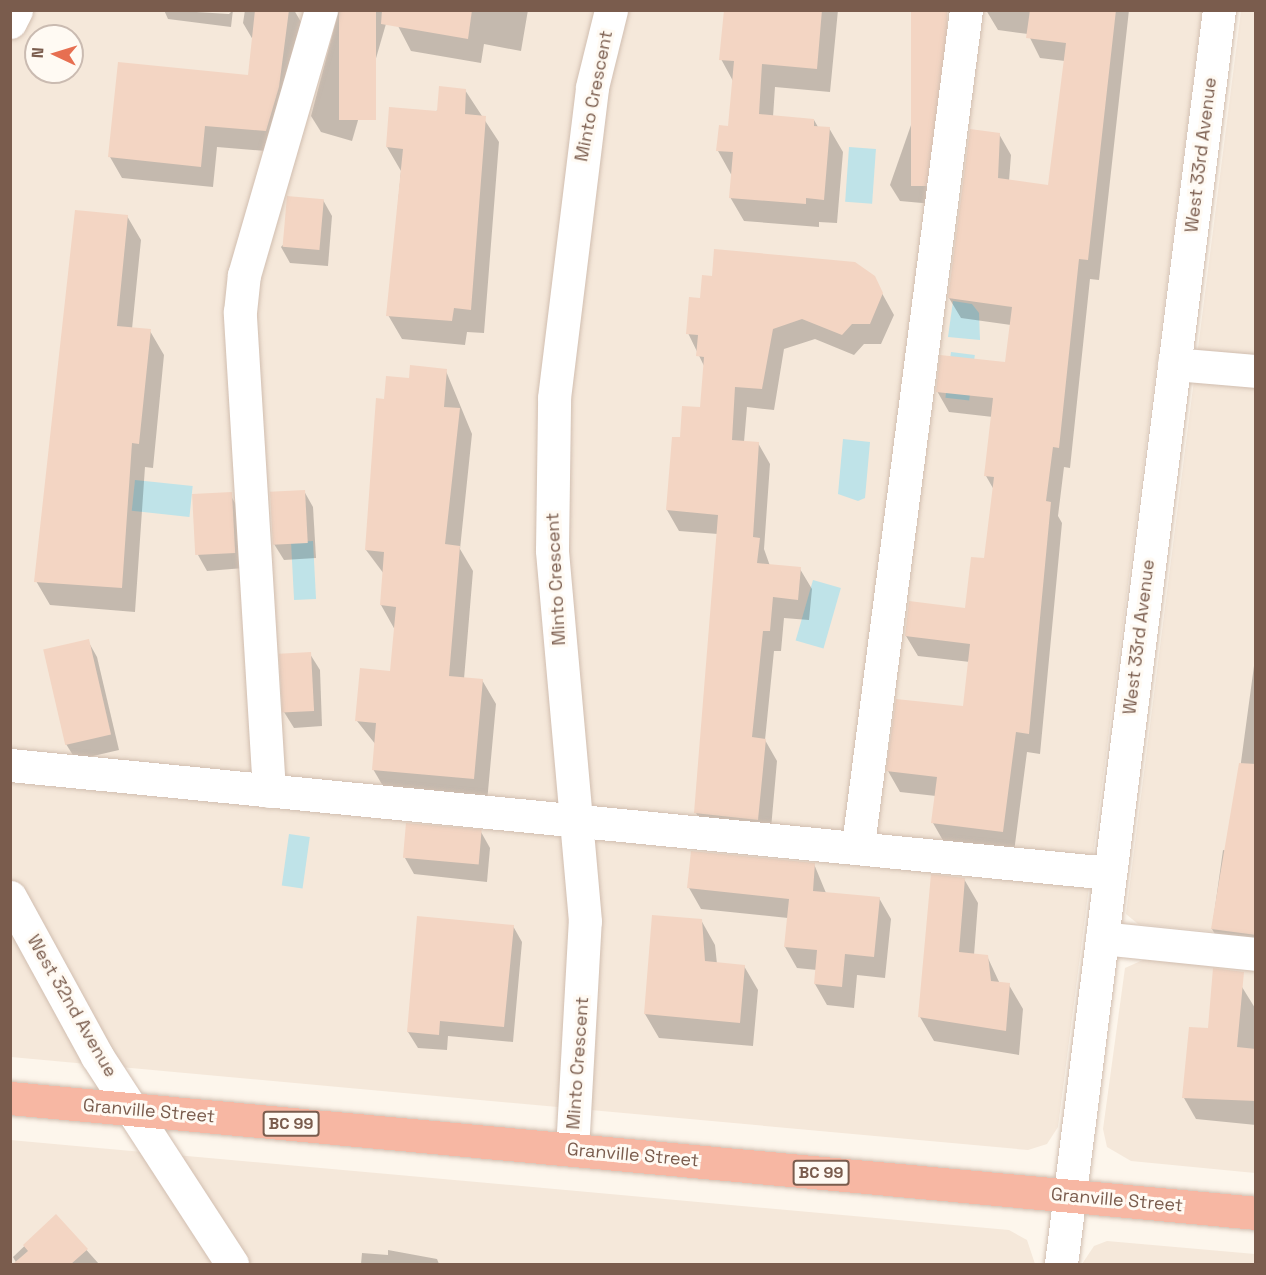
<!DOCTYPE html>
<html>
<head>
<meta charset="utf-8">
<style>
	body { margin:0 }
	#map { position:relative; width:1266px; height:1275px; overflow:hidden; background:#fdf6ec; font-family:"Space Grotesk",sans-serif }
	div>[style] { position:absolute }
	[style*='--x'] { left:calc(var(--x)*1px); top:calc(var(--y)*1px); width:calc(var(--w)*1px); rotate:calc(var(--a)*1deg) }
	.residential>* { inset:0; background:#f5e8da }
	.water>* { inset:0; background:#bfe3e8; transform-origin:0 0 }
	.shadow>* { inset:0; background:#0003 }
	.building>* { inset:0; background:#f3d5c3; transform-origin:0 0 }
	.roads { filter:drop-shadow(0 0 2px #d1beb0) drop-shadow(0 0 2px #d1beb0) }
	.minor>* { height:33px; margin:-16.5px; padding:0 16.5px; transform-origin:16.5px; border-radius:16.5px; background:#fff }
	.highway>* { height:33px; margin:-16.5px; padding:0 16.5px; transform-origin:16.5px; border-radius:16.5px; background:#f7b7a3 }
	span { translate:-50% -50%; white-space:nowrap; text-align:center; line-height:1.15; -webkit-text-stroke:6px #fffaf3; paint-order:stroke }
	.shield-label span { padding:2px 4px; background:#fffaf3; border:2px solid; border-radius:4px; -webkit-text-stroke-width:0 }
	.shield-label { font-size:16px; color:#7a5c4d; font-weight:700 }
	.street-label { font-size:18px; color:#7a5c4d }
	.frame { position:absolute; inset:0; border:12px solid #7a5c4d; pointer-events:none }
	.north { position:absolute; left:24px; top:24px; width:60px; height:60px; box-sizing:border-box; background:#fffaf3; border:2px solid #cabbb1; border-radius:50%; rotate:274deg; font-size:16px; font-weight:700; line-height:24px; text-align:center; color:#7a5c4d }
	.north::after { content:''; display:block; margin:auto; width:21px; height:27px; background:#e76f51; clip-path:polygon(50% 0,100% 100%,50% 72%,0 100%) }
</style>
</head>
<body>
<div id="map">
	<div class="residential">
		<div style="clip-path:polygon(evenodd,10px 11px,1202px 11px,1058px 1127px,1047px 1144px,1028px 1150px,11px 1057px,10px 11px,36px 36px,72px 36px,72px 72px,36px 72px,36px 36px)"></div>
		<div style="clip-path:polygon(1241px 11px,1255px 11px,1255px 936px,1138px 924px,1126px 914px)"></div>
		<div style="clip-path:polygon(1154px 955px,1255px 966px,1255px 1173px,1131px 1161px,1107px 1147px,1103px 1129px,1125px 968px)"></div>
		<div style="clip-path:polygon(10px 1140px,1009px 1230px,1027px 1240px,1035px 1264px,11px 1264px)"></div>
		<div style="clip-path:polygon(1107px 1241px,1255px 1254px,1255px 1264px,1082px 1264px,1094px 1246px)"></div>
	</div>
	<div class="water">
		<div style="left:849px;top:147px;width:27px;height:55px;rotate:4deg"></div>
		<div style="clip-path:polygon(953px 301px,972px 304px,979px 313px,980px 340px,948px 337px)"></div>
		<div style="left:951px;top:352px;width:24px;height:46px;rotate:7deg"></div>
		<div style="clip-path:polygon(843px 439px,870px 442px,865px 498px,858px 501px,838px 494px)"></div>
		<div style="left:135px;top:480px;width:58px;height:31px;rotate:6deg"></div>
		<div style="left:313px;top:541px;width:58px;height:22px;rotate:87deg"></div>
		<div style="left:813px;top:580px;width:29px;height:63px;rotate:16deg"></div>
		<div style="left:289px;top:834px;width:21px;height:52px;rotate:8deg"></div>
	</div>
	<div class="shadow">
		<div style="clip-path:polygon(164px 10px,229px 14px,233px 10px,231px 27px,168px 19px)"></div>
		<div style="clip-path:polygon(245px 10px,294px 10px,301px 22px,278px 152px,217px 147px,213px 187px,122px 178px,110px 157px,249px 77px,253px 40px,243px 23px)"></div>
		<div style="clip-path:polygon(339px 10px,390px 10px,352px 141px,321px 132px,311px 116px)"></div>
		<div style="clip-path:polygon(399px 10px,528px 10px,521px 51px,484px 44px,481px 63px,411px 51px,398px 26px)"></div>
		<div style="clip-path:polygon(725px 10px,838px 10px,830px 92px,775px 87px,773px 117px,814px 120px,818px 127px,829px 128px,843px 152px,837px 223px,819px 222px,819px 227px,744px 221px,730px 197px,732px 176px,718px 151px,729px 127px,733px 81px,721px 59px)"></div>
		<div style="clip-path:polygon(986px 10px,1129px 10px,1099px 280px,1090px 279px,1070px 468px,1064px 467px,1058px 516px,1062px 523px,1040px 754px,1027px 752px,1014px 852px,945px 844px,933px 823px,936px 796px,900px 792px,888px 771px,964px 708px,970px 662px,918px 656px,906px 636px,967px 610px,985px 560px,994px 490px,986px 476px,993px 417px,949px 412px,937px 391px,1006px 364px,1011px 325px,961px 318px,949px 298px,999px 134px,1011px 155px,1009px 181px,1049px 186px,1065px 61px,1040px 58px,1028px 34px,998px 30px)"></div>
		<div style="clip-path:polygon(944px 31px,953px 47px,933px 204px,900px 201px,890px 185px)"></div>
		<div style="clip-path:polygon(465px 90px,499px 142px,484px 333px,467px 332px,465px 345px,402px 339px,388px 315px,401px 171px,387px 147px)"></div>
		<div style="clip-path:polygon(323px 200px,332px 216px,328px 266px,290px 263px,281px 247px)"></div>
		<div style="clip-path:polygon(127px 216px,141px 240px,132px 329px,150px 331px,164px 355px,153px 468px,145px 467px,135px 612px,50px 605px,36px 581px)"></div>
		<div style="clip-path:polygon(873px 277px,894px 315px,881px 344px,864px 344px,854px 355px,815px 339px,784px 349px,774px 410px,747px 407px,744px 442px,758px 443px,770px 464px,764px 549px,770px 566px,800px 569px,812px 589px,809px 620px,784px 618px,781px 651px,774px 651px,765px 740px,777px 761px,770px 840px,708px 834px,696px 813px,718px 534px,679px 531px,667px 510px,682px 439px,701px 409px,705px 368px,688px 333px,701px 300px)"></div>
		<div style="clip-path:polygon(446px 371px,472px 434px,460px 549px,473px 571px,464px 679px,482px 680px,496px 704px,487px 802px,387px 793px,373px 769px,376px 745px,357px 721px,391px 672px,395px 630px,381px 605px,384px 574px,366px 550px,385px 400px,410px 380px)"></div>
		<div style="clip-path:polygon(304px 491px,313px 507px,316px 558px,284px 560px,274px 544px)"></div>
		<div style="clip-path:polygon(231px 496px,240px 512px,244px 568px,207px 571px,198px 555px)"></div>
		<div style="clip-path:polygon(88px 641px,97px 657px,119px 750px,76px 760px,66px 744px)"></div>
		<div style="clip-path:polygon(1256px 651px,1256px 955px,1224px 950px,1212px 929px,1223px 850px,1229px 851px)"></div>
		<div style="clip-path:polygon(310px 654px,320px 670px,322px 726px,294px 728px,284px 712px,281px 655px)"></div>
		<div style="clip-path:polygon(481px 832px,490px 848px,487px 882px,414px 874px,405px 858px)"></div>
		<div style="clip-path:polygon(814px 864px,826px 893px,879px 898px,891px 919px,885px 978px,857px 975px,854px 1008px,827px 1005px,815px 984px,817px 970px,797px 968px,785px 947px,788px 918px,701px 909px,689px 888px)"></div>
		<div style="clip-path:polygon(964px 879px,978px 903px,974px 955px,987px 956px,1000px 984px,1009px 985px,1023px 1009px,1019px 1055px,934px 1041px,920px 1017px)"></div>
		<div style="clip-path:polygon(653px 916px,701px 920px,715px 945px,717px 964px,744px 966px,758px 990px,753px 1046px,659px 1038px,645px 1014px)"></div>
		<div style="clip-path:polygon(513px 926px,522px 942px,513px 1042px,448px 1036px,447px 1050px,418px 1048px,408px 1032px)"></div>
		<div style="clip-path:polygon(1242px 987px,1255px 1008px,1256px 1125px,1196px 1119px,1184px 1098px,1209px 1030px)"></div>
		<div style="clip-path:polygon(56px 1216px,99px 1264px,17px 1264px,13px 1257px)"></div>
		<div style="clip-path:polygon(388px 1250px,437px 1259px,439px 1264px,361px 1264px,362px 1253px,388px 1255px)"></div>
	</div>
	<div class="building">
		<div style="clip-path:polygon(255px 10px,289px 10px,279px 87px,266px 131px,205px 126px,201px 167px,108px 157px,118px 62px,248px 75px)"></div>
		<div style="left:339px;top:10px;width:37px;height:110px"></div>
		<div style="clip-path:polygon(382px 10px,472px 10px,468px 39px,381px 24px)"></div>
		<div style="clip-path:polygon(724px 10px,822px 10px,817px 69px,762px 64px,759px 114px,814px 119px,814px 126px,830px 127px,824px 200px,806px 198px,806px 204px,729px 198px,733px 152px,716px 151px,719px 125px,728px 126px,734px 61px,719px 60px)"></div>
		<div style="left:911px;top:10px;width:36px;height:176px"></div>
		<div style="clip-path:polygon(1030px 10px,1116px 10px,1088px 260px,1079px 259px,1059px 448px,1053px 447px,1046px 501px,1051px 502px,1029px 734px,1016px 732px,1003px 832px,931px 823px,937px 777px,886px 771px,896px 699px,963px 706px,970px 644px,905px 636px,909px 601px,965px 608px,971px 557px,984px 558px,994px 477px,984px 476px,993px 398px,936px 392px,940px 355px,1005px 362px,1012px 307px,948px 298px,970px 129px,1000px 133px,998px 178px,1048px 185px,1066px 43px,1026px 38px)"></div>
		<div style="clip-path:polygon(439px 86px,466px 89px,465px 114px,486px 116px,471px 310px,454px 308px,452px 321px,386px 316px,403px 149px,386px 147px,389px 107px,437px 111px)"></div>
		<div style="left:287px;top:196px;width:37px;height:51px;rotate:5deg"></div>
		<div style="clip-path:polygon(75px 210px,128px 215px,117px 326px,151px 329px,139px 444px,132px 443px,122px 588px,34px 582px)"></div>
		<div style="clip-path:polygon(714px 249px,855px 262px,875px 276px,883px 293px,870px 324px,852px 324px,842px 335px,802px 319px,773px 329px,762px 389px,735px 387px,732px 440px,759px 442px,753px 537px,760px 538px,757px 563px,801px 567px,798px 600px,773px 597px,770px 631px,763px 631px,752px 737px,766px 739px,758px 820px,694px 813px,718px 515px,666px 510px,672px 437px,680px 437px,682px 406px,700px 407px,704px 357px,696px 356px,698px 335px,686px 334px,689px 297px,700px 298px,702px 275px,712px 276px)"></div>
		<div style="clip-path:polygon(410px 365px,447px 369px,444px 407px,460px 408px,445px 544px,460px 546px,449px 676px,483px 679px,474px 779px,372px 770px,376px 723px,355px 721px,360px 668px,390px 671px,396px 607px,380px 605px,384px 552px,365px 550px,376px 398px,384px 399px,386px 376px,409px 378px)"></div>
		<div style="left:305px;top:490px;width:53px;height:35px;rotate:87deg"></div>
		<div style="left:232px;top:492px;width:61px;height:40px;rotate:87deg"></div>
		<div style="left:89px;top:639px;width:98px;height:47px;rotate:77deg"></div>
		<div style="left:311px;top:652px;width:59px;height:32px;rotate:87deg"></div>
		<div style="clip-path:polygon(1239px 763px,1256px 764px,1256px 935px,1211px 929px)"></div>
		<div style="left:406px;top:823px;width:76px;height:35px;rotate:5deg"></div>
		<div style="clip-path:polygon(691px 851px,815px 863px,813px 891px,880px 897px,874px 957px,845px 954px,842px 987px,814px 984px,817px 950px,784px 947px,789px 899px,687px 888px)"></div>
		<div style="clip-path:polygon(931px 874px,965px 878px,959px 952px,988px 955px,991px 981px,1010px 983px,1006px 1031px,918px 1017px)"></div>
		<div style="clip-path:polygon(652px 915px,702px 919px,705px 961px,745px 965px,740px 1023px,644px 1014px)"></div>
		<div style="clip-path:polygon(417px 916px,514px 925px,504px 1027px,440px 1021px,439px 1035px,407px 1032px)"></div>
		<div style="clip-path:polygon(1213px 968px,1244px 972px,1237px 1047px,1256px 1049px,1256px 1101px,1182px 1098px,1189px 1027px,1208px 1028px)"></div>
		<div style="clip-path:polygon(56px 1214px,88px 1249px,71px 1264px,13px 1264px,28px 1251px,23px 1245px)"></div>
	</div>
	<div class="roads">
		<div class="minor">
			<div style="--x:10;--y:22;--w:13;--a:-63"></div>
			<div style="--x:1174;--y:364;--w:82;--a:4.9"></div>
			<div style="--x:10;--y:765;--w:1104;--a:5.61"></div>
			<div style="--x:269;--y:791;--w:480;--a:-93.5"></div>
			<div style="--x:240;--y:312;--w:37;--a:-84"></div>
			<div style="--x:244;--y:275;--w:276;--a:-73.8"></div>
			<div style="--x:858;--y:845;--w:842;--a:-82.63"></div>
			<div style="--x:10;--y:897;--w:181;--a:61.3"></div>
			<div style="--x:97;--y:1056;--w:248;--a:57"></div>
			<div style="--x:1102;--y:938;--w:155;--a:5.9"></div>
			<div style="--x:572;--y:1150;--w:229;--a:-86.8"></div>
			<div style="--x:585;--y:921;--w:372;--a:-95.1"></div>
			<div style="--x:552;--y:550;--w:152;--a:-89.2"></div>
			<div style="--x:554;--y:398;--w:313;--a:-83"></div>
			<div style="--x:592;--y:87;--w:79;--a:-76.1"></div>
			<div style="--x:1061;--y:1264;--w:1264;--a:-82.82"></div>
		</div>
		<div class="highway">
			<div style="--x:10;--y:1098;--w:1251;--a:5.27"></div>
		</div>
	</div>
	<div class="shield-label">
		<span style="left:291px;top:1124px">BC 99</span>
		<span style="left:821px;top:1173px">BC 99</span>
	</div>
	<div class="street-label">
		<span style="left:594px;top:96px;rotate:-79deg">Minto Crescent</span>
		<span style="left:1201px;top:155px;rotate:-83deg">West 33rd Avenue</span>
		<span style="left:556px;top:579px;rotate:-93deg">Minto Crescent</span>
		<span style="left:1139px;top:637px;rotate:-83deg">West 33rd Avenue</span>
		<span style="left:72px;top:1006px;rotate:60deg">West 32nd Avenue</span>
		<span style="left:578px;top:1063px;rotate:-86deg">Minto Crescent</span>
		<span style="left:149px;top:1111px;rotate:5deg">Granville Street</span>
		<span style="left:633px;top:1155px;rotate:5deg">Granville Street</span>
		<span style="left:1117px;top:1200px;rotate:5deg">Granville Street</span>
	</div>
	<div class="frame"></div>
	<div class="north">N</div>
</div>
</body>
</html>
